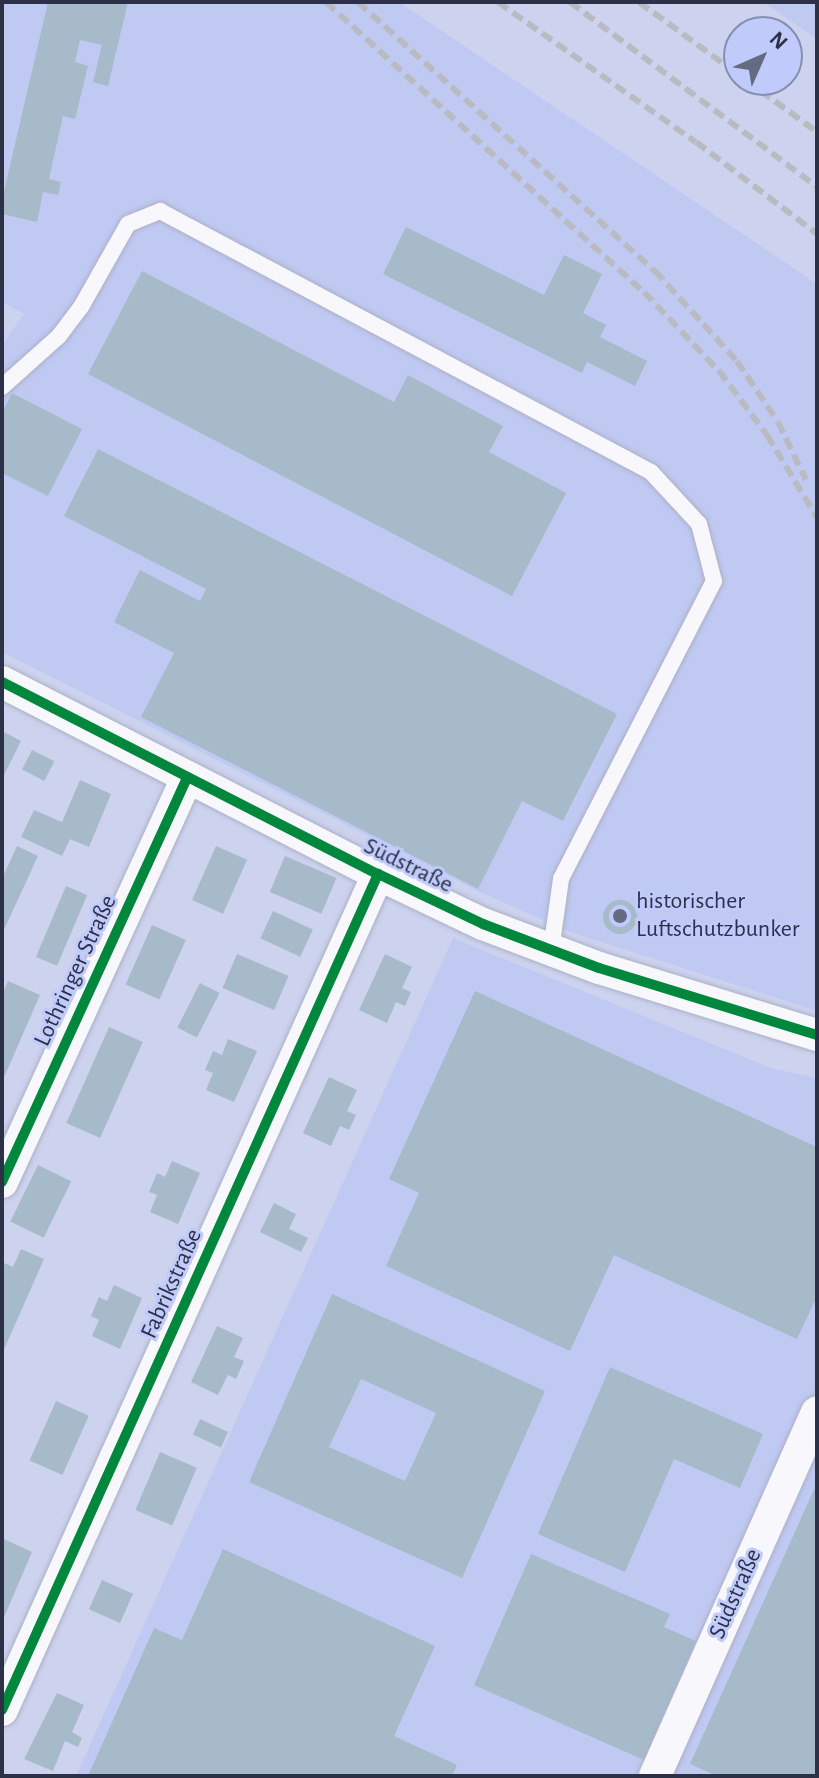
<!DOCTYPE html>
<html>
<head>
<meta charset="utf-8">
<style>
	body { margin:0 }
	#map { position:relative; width:819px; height:1778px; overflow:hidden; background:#cdd3ee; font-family:"Alegreya Sans",sans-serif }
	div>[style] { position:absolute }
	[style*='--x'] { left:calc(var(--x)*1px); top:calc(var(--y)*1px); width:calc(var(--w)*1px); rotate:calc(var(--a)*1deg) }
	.built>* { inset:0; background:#c0c9f2 }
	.building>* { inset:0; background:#a7baca; transform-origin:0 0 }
	.round { border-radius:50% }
	.roads { filter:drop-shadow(0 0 2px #abb0c7) drop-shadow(0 0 2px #abb0c7) }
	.lane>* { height:16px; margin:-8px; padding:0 8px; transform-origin:8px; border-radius:8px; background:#f8f8fc }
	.street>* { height:32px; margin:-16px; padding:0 16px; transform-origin:16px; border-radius:16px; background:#f8f8fc }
	.rail>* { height:6px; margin-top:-3px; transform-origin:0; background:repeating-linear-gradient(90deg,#b9bbc3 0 12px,transparent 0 18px) }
	.cycleway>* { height:10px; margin:-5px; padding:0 5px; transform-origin:5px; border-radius:5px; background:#00873e }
	.dots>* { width:22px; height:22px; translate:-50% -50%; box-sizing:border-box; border:4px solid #c0cbfb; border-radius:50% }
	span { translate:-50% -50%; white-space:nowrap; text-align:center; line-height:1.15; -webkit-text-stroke:6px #c0cbfb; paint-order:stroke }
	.street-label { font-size:24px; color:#2c3148 }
	.poi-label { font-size:24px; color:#2c3148 }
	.left { translate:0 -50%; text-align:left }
	.frame { position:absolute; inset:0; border:4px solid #2c3148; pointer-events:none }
	.north { position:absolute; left:723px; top:16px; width:80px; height:80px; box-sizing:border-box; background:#c0cbfb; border:2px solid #858db3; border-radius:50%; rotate:45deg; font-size:22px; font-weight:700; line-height:32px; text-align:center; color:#2c3148 }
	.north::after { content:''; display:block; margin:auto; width:28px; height:36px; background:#646a82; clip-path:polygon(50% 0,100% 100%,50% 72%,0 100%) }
</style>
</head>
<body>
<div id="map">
	<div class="built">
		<div style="clip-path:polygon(2px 2px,399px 2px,817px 284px,817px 1011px,570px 932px,480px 892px,2px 652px,2px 345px,24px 314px,2px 302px)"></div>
		<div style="clip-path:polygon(763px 2px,817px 2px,817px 39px)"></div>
		<div style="clip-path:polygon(453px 938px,771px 1068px,817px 1078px,817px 1776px,76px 1776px)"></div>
	</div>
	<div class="building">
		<div style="clip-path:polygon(48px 2px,128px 2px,108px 86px,93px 82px,102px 45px,80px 40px,75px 62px,88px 66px,75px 119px,63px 116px,49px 179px,61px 182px,58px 195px,43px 192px,37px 222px,2px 214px,2px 200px)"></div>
		<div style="clip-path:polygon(406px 227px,544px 295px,564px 255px,602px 274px,583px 313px,606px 325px,600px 337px,647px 361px,635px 386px,587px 362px,582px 373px,383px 274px)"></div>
		<div style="clip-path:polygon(142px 271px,394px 402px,408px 375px,503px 426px,489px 452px,566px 493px,512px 596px,88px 374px)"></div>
		<div style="clip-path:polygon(12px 393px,82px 429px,48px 496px,2px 473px,2px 413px)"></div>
		<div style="clip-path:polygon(98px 449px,617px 714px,563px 821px,522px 801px,478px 889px,141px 717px,174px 653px,114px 622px,140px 570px,200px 601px,206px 589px,64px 516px)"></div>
		<div style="clip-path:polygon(2px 731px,21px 741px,2px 779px)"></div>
		<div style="left:32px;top:750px;width:25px;height:22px;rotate:27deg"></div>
		<div style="clip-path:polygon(80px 780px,111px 794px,89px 847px,70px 839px,62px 856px,21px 837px,34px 810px,62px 822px)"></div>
		<div style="clip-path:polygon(17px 846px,38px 856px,2px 934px,2px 879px)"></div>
		<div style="left:216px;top:846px;width:34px;height:59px;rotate:24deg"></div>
		<div style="left:285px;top:856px;width:56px;height:39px;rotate:23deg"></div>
		<div style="left:66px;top:886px;width:23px;height:77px;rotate:23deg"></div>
		<div class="round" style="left:603px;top:900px;width:34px;height:34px"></div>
		<div style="left:273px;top:911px;width:44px;height:30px;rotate:25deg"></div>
		<div style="left:152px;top:925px;width:37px;height:65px;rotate:24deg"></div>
		<div style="left:237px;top:954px;width:56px;height:37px;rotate:23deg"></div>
		<div style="clip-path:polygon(385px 954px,412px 967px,402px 988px,411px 992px,405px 1006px,396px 1002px,387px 1023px,359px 1010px)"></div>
		<div style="clip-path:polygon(8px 981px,40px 995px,2px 1082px,2px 994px)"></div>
		<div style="left:200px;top:983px;width:22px;height:50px;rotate:27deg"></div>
		<div style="clip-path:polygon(475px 991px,817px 1147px,817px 1296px,797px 1339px,614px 1255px,570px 1351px,386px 1266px,419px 1193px,389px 1179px)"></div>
		<div style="left:109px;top:1027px;width:37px;height:105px;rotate:24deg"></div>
		<div style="clip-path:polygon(228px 1039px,257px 1051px,234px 1102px,206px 1090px,213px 1073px,205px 1070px,213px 1051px,222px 1055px)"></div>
		<div style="clip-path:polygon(329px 1077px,357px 1090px,347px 1111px,356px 1115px,349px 1130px,340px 1126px,331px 1146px,303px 1133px)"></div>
		<div style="clip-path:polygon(172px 1161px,200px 1173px,178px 1224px,150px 1212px,157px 1195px,149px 1192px,157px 1173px,165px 1177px)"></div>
		<div style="left:38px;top:1165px;width:37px;height:63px;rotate:26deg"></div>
		<div style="clip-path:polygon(274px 1203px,296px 1214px,289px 1229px,308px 1238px,301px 1252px,260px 1232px)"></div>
		<div style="clip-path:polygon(21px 1249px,44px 1259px,2px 1354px,2px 1262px,13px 1267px)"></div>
		<div style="clip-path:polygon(114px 1285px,142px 1298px,120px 1349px,92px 1336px,99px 1320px,91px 1316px,99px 1297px,107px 1301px)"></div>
		<div style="clip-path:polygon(evenodd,332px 1294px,545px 1391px,462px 1578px,249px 1482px,332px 1294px,361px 1379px,436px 1413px,405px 1481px,329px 1447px,361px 1379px)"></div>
		<div style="clip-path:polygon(217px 1326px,243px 1338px,234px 1357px,244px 1361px,236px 1379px,228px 1375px,218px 1395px,191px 1382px)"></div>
		<div style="clip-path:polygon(610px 1367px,763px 1434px,740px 1488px,674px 1459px,625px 1572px,538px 1534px)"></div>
		<div style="left:56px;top:1401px;width:36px;height:65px;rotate:24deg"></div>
		<div style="left:200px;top:1419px;width:31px;height:17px;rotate:25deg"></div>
		<div style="left:160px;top:1452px;width:40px;height:63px;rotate:23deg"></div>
		<div style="clip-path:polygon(817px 1483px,817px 1776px,717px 1776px,690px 1764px)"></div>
		<div style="clip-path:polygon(4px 1539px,32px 1552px,2px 1622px,2px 1544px)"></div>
		<div style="clip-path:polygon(223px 1549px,435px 1646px,394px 1736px,457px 1765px,452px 1776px,88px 1776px,154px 1628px,182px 1640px)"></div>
		<div style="clip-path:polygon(531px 1554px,670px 1614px,664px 1627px,696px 1641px,644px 1760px,474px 1685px)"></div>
		<div style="left:102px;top:1580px;width:34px;height:32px;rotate:24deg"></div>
		<div style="clip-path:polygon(57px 1693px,84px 1705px,72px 1732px,82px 1738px,78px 1747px,65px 1741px,53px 1771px,24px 1759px)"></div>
	</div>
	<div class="roads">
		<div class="lane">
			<div style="--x:2;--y:387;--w:76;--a:-41.8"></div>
			<div style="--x:59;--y:336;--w:36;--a:-53"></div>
			<div style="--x:81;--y:307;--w:95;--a:-60.5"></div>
			<div style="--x:128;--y:224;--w:35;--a:-22"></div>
			<div style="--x:160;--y:211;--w:556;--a:27.99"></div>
			<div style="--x:651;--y:472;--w:71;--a:47.3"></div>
			<div style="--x:699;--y:524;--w:59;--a:75.3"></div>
			<div style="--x:714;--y:581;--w:335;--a:117.2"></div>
			<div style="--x:561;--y:879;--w:72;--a:98"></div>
		</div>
		<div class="street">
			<div style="--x:2;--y:682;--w:422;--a:27.1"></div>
			<div style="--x:378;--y:874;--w:116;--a:25.5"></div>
			<div style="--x:483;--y:924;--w:124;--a:20.8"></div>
			<div style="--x:599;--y:968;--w:228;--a:17.1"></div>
			<div style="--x:2;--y:1182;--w:445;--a:-65.4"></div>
			<div style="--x:2;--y:1710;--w:917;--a:-65.78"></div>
			<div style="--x:655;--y:1776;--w:398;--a:-66"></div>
		</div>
	</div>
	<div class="rail">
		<div style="--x:326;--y:2;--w:430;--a:42.4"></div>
		<div style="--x:644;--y:292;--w:109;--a:46.5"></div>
		<div style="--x:719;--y:371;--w:80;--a:53.1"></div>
		<div style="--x:767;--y:435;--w:97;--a:58.9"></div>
		<div style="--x:358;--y:2;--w:401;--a:42.2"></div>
		<div style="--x:655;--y:271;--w:122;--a:47.7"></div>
		<div style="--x:737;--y:361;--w:73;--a:56.1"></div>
		<div style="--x:778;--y:422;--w:64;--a:64.2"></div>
		<div style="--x:498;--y:2;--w:242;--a:35.3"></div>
		<div style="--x:696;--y:142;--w:152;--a:37.2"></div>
		<div style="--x:570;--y:2;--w:309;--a:36.8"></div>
		<div style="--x:639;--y:2;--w:124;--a:36.1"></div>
		<div style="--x:746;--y:80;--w:88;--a:36.2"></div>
	</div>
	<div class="cycleway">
		<div style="--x:2;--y:682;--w:422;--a:27.1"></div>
		<div style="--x:378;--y:874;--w:116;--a:25.5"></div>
		<div style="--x:483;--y:924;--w:124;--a:20.8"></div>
		<div style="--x:599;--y:968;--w:228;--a:17.1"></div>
		<div style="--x:2;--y:1182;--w:445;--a:-65.4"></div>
		<div style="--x:2;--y:1710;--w:917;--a:-65.78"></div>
	</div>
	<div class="dots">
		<div style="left:620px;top:916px;background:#646a82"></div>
	</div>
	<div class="street-label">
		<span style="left:408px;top:866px;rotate:26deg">Südstraße</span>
		<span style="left:76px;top:971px;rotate:-65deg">Lothringer Straße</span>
		<span style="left:172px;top:1284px;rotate:-66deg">Fabrikstraße</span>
		<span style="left:736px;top:1594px;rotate:-66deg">Südstraße</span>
	</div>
	<div class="poi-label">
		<span class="left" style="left:636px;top:916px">historischer<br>Luftschutzbunker</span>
	</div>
	<div class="frame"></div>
	<div class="north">N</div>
</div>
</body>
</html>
